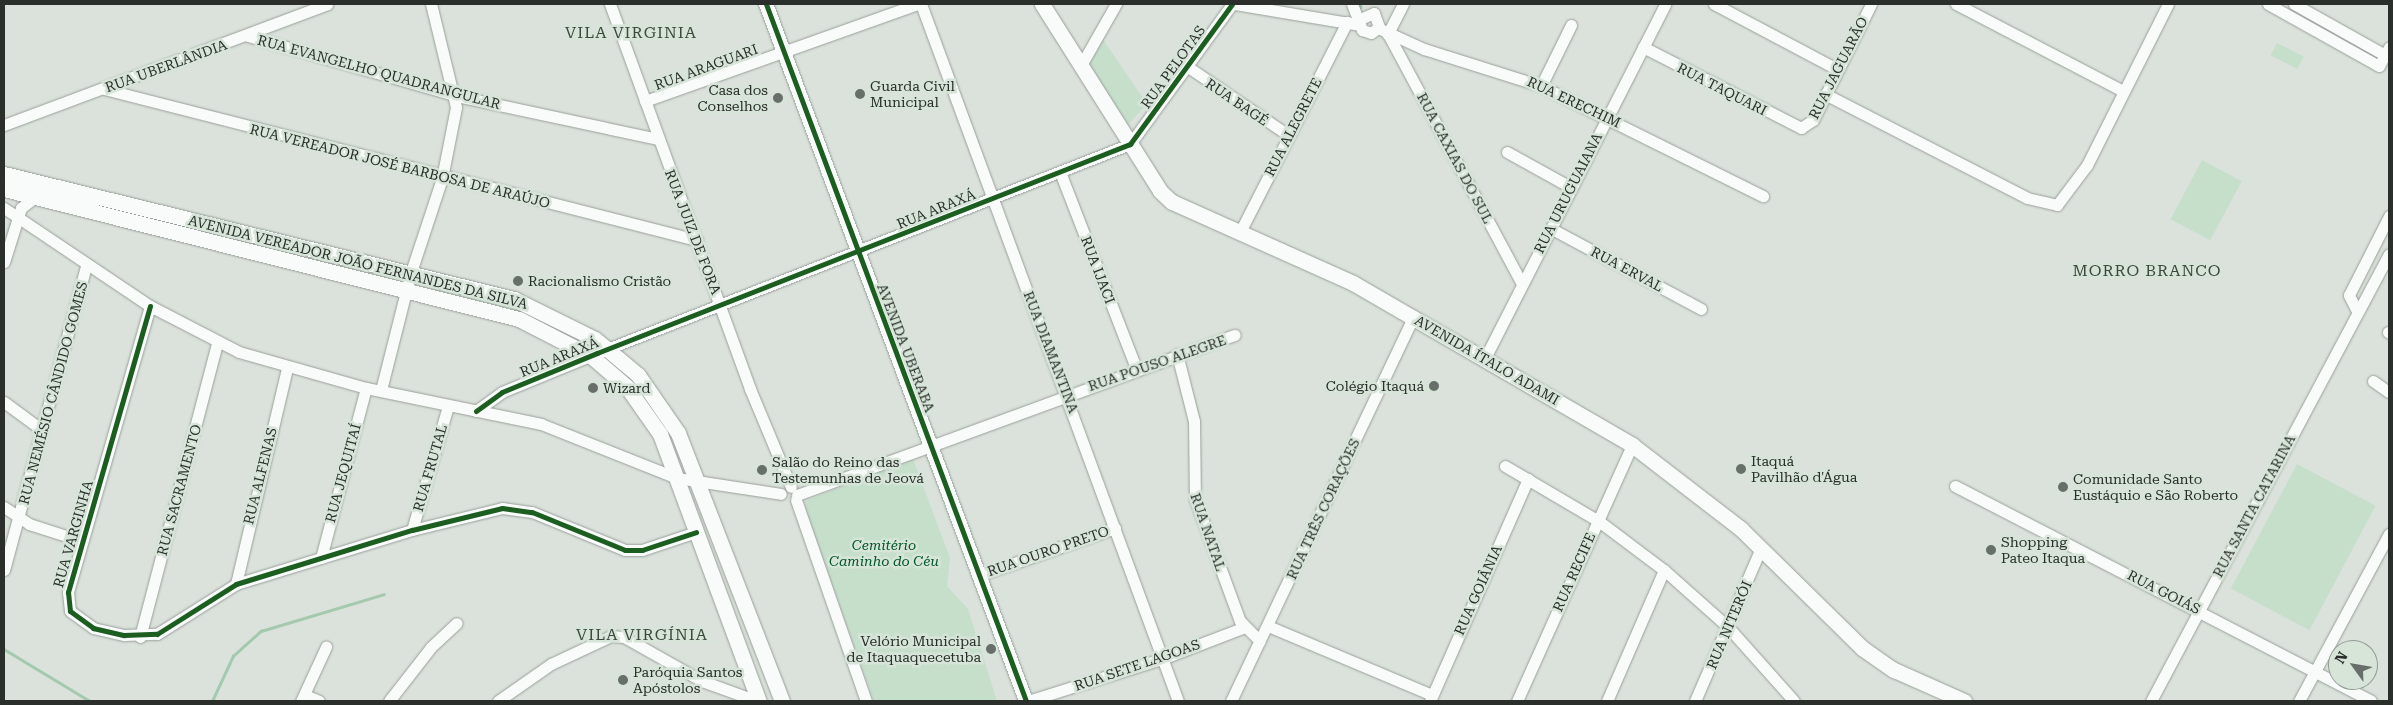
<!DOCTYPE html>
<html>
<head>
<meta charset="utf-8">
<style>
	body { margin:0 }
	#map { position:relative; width:2393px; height:705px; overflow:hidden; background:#dae2db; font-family:"Roboto Serif",serif }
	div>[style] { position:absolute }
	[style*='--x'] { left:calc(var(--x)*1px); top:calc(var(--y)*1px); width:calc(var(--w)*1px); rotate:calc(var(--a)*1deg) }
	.green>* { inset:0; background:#c6dfcb; transform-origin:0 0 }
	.stream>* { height:2.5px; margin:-1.25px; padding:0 1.25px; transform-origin:1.25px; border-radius:1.25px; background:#a4c9ac }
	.roads { filter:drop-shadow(0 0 1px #999f9a) drop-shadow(0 0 1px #999f9a) }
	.minor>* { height:11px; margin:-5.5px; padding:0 5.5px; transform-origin:5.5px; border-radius:5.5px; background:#f9fbfa }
	.tertiary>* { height:14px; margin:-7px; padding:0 7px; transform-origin:7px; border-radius:7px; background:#f9fbfa }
	.secondary>* { height:15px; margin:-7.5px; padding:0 7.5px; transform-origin:7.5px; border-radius:7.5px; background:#f9fbfa }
	.cycleway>* { height:5px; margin:-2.5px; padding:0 2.5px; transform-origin:2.5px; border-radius:2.5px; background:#1b5e20 }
	.dots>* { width:14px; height:14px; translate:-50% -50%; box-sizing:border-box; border:2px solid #d7e5d9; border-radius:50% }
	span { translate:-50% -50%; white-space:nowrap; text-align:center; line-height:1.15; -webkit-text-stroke:5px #d7e5d9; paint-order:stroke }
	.street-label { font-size:14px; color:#2a2f2b }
	.poi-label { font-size:14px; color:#2a2f2b }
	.left { translate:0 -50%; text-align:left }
	.right { translate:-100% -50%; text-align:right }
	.park-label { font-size:14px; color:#035728; font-style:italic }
	.quarter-label { font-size:16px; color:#3d493f; letter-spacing:1px }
	.frame { position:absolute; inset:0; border:5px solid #2a2f2b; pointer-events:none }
	.north { position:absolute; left:2328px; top:640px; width:50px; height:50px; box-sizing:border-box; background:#d7e5d9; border:1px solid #929c93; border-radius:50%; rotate:302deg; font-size:14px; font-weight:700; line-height:20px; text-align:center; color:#2a2f2b }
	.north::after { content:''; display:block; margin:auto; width:18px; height:22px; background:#686e69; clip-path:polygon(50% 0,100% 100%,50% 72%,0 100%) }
</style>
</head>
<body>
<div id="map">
	<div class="green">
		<div style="clip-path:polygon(1102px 38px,1147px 104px,1125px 128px,1086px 68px)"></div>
		<div style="left:2277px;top:43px;width:30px;height:14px;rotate:27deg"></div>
		<div style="left:2202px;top:160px;width:45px;height:67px;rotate:28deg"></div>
		<div style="clip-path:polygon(433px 286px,546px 316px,547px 322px,432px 290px)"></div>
		<div style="clip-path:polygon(913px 459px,950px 558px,947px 586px,968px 609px,997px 701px,874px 701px,807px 514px,805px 501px)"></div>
		<div style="left:2297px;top:464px;width:89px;height:141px;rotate:28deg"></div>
	</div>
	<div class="stream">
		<div style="--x:1360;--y:4;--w:3;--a:72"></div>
		<div style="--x:4;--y:649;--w:100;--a:31.2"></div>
		<div style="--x:212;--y:701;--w:50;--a:-65"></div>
		<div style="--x:233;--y:656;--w:38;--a:-42"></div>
		<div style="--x:261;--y:631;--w:128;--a:-16.7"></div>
	</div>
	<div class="roads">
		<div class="minor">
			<div style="--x:610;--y:4;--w:410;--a:70"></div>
			<div style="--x:750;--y:389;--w:106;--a:67.3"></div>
			<div style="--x:921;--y:4;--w:743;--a:69.76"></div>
			<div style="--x:1235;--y:4;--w:127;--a:9.5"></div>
			<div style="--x:1352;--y:4;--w:28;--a:69"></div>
			<div style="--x:1362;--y:30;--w:9;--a:18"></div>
			<div style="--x:1371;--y:33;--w:10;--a:-37"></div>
			<div style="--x:1379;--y:27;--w:15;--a:-110"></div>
			<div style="--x:1374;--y:13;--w:15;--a:157"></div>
			<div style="--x:1403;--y:4;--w:34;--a:117"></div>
			<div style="--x:1388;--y:34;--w:281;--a:61.8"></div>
			<div style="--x:1714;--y:4;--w:139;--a:27.9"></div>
			<div style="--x:1956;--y:4;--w:188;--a:27.5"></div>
			<div style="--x:2268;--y:4;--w:127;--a:29.2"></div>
			<div style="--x:2379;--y:66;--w:21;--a:-62"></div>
			<div style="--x:2294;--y:4;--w:104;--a:29.3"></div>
			<div style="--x:1378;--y:28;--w:51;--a:24.5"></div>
			<div style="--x:1424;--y:49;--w:123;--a:17.5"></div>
			<div style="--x:1541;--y:86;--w:248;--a:26.4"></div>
			<div style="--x:248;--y:36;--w:217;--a:16"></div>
			<div style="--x:457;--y:96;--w:205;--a:12.1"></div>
			<div style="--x:1643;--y:47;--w:178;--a:27.1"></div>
			<div style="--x:1801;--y:128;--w:14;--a:-34"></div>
			<div style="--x:1813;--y:120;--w:130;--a:-63.4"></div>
			<div style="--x:1080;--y:67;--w:73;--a:-60.3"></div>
			<div style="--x:1188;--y:67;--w:121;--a:34.2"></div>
			<div style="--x:1541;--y:86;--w:68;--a:-63.8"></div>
			<div style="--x:104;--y:89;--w:612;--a:14.29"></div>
			<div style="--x:1825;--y:94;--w:227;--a:27.2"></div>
			<div style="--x:2027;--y:198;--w:31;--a:13"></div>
			<div style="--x:2057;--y:205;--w:50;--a:-53.1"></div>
			<div style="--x:2087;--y:165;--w:180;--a:-63.3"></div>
			<div style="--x:645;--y:101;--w:289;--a:-19.6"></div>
			<div style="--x:4;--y:125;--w:345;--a:-20.5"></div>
			<div style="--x:1507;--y:152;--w:74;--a:29"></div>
			<div style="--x:1060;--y:172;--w:210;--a:68.8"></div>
			<div style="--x:4;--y:208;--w:176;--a:33.9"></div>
			<div style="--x:150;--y:306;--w:100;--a:27.3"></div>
			<div style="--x:239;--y:352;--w:132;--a:15.8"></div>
			<div style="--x:366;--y:388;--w:179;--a:11.6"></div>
			<div style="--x:541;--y:424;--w:146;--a:21.7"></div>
			<div style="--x:677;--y:478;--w:105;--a:8.7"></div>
			<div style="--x:1552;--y:229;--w:169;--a:28.2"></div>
			<div style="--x:1240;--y:232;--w:236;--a:-63"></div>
			<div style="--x:4;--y:262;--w:57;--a:-72.5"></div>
			<div style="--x:21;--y:208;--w:18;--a:-38"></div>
			<div style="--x:150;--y:306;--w:298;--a:106"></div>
			<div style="--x:68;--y:592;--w:19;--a:84"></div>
			<div style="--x:70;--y:611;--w:29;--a:36"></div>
			<div style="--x:93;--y:628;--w:32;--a:13"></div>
			<div style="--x:124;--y:635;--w:33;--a:-2"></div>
			<div style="--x:157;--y:634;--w:93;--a:-32.3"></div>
			<div style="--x:236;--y:584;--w:184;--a:-17.1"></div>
			<div style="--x:412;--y:530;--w:93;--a:-13.7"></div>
			<div style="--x:502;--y:508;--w:30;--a:8"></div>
			<div style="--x:532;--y:512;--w:100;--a:22.2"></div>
			<div style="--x:625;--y:550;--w:17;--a:0"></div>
			<div style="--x:642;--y:550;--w:57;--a:-18.4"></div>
			<div style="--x:2357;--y:311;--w:18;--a:-117"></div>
			<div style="--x:2349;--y:295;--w:89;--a:-63.1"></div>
			<div style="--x:2388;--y:332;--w:1;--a:45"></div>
			<div style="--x:1177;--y:354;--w:69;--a:75.8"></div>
			<div style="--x:1194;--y:421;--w:78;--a:89.3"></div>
			<div style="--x:1195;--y:499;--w:130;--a:69.8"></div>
			<div style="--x:1240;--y:621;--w:28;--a:45"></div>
			<div style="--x:1486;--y:356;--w:395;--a:-63"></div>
			<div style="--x:2373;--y:381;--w:19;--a:35"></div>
			<div style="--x:381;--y:390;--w:119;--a:-75.8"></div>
			<div style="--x:410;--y:275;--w:102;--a:-71.7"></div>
			<div style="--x:442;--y:178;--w:72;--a:-78.8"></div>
			<div style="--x:456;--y:107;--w:106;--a:-103.6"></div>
			<div style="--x:4;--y:402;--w:47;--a:36.4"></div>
			<div style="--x:476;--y:411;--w:32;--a:-36"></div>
			<div style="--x:502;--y:392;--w:103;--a:-22.3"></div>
			<div style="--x:597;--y:353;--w:573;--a:-21.41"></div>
			<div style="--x:1130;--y:144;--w:173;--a:-53.9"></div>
			<div style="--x:1505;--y:466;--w:110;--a:30.5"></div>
			<div style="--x:1600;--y:522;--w:80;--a:36.9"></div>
			<div style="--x:1664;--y:570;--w:86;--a:41.7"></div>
			<div style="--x:1728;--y:627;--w:99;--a:48.3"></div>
			<div style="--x:1955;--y:486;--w:468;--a:27.3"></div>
			<div style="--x:797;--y:495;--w:466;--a:-20.1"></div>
			<div style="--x:796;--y:500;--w:213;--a:70.8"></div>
			<div style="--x:4;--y:507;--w:30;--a:34"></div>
			<div style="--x:29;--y:524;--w:56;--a:17.8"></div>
			<div style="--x:412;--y:530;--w:129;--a:-73.8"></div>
			<div style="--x:321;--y:558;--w:176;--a:-75.2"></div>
			<div style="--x:4;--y:570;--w:314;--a:-74.9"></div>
			<div style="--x:980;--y:575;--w:143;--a:-19.2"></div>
			<div style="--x:236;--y:584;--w:222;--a:-76.7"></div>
			<div style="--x:1268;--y:626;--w:178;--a:22.8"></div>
			<div style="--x:140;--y:637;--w:304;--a:-75.3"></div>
			<div style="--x:305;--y:695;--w:15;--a:23"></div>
			<div style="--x:301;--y:701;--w:60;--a:-65.2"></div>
			<div style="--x:389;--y:701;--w:68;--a:-52.1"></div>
			<div style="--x:431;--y:647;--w:35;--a:-43"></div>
			<div style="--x:498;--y:701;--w:65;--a:-34.9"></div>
			<div style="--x:551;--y:664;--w:66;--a:-25"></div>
			<div style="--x:611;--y:636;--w:13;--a:4"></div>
			<div style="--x:624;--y:637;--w:90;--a:29.4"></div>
			<div style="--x:702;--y:681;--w:59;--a:20"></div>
			<div style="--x:1028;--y:701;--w:143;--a:-17.5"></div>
			<div style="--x:1164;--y:658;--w:87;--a:-20.9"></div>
			<div style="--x:1231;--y:701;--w:426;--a:-64.6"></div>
			<div style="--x:1430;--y:701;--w:243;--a:-66.2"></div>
			<div style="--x:1517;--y:701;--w:281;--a:-65.8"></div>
			<div style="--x:1607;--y:701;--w:143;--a:-66.5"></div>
			<div style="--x:1695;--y:701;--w:167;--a:-66.7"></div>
			<div style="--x:2151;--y:701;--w:506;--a:-61.97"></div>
			<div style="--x:2299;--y:701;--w:190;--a:-61.7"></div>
		</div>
		<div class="tertiary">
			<div style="--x:766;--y:4;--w:744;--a:69.54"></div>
		</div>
		<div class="secondary">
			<div style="--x:1042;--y:4;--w:221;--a:57.7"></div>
			<div style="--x:1160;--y:191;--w:16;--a:43"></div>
			<div style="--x:1172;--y:202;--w:198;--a:24.1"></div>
			<div style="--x:1353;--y:283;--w:323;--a:30.1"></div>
			<div style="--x:1632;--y:445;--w:138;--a:37.6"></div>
			<div style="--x:1741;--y:529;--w:170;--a:44.5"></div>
			<div style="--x:1862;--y:648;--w:39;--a:35"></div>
			<div style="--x:1894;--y:670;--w:77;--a:23.9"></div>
			<div style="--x:4;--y:174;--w:525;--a:13.77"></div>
			<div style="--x:514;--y:299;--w:90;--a:26.3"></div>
			<div style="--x:595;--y:339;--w:56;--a:39.9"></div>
			<div style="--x:638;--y:375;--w:70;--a:55.4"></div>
			<div style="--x:678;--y:433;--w:287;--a:68.8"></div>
			<div style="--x:4;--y:189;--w:531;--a:14.17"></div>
			<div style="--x:519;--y:319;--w:81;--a:27.2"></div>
			<div style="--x:591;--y:356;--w:48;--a:40.7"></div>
			<div style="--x:627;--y:387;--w:57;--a:54.9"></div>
			<div style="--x:660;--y:434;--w:285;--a:69.7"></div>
		</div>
	</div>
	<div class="cycleway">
		<div style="--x:766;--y:4;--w:744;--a:69.54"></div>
		<div style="--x:150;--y:306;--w:298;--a:106"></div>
		<div style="--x:68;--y:592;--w:19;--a:84"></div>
		<div style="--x:70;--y:611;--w:29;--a:36"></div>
		<div style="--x:93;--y:628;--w:32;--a:13"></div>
		<div style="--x:124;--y:635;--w:33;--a:-2"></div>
		<div style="--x:157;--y:634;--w:93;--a:-32.3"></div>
		<div style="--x:236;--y:584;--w:184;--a:-17.1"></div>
		<div style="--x:412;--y:530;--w:93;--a:-13.7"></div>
		<div style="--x:502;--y:508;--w:30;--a:8"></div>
		<div style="--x:532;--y:512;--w:100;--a:22.2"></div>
		<div style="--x:625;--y:550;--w:17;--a:0"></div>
		<div style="--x:642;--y:550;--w:57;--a:-18.4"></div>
		<div style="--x:476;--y:411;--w:32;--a:-36"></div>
		<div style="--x:502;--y:392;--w:103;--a:-22.3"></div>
		<div style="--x:597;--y:353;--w:573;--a:-21.41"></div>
		<div style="--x:1130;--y:144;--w:173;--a:-53.9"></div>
	</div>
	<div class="dots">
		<div style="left:860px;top:94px;background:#686e69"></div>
		<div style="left:778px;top:98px;background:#686e69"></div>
		<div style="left:518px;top:281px;background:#686e69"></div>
		<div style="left:1434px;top:386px;background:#686e69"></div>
		<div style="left:593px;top:388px;background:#686e69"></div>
		<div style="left:1741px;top:469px;background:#686e69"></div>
		<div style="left:762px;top:470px;background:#686e69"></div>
		<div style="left:2063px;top:487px;background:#686e69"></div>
		<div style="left:1991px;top:550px;background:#686e69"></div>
		<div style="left:991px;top:649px;background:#686e69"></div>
		<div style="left:623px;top:680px;background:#686e69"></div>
	</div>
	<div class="street-label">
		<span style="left:166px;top:66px;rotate:-20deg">RUA UBERLÂNDIA</span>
		<span style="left:706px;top:67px;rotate:-20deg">RUA ARAGUARI</span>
		<span style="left:1173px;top:67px;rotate:-54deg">RUA PELOTAS</span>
		<span style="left:1838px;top:68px;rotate:-63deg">RUA JAGUARÃO</span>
		<span style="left:379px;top:72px;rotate:15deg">RUA EVANGELHO QUADRANGULAR</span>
		<span style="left:1722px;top:89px;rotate:27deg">RUA TAQUARI</span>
		<span style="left:1237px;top:102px;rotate:34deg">RUA BAGÉ</span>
		<span style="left:1574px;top:102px;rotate:25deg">RUA ERECHIM</span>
		<span style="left:1293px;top:127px;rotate:-63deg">RUA ALEGRETE</span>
		<span style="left:1455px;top:158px;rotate:62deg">RUA CAXIAS DO SUL</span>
		<span style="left:400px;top:166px;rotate:14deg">RUA VEREADOR JOSÉ BARBOSA DE ARAÚJO</span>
		<span style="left:1568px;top:193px;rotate:-63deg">RUA URUGUAIANA</span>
		<span style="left:936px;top:209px;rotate:-22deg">RUA ARAXÁ</span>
		<span style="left:693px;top:232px;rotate:69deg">RUA JUIZ DE FORA</span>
		<span style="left:358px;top:262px;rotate:14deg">AVENIDA VEREADOR JOÃO FERNANDES DA SILVA</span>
		<span style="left:1627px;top:269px;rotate:28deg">RUA ERVAL</span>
		<span style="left:1098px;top:270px;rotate:69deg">RUA IJACI</span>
		<span style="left:906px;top:348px;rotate:69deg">AVENIDA UBERABA</span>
		<span style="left:1051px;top:352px;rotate:69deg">RUA DIAMANTINA</span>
		<span style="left:559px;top:357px;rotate:-22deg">RUA ARAXÁ</span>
		<span style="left:1487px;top:360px;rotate:30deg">AVENIDA ÍTALO ADAMI</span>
		<span style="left:1157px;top:363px;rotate:-19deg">RUA POUSO ALEGRE</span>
		<span style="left:53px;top:393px;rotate:-75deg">RUA NEMÉSIO CÂNDIDO GOMES</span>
		<span style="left:430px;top:468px;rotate:-74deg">RUA FRUTAL</span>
		<span style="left:343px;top:473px;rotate:-75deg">RUA JEQUITAÍ</span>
		<span style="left:260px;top:476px;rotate:-76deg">RUA ALFENAS</span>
		<span style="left:179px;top:490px;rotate:-75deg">RUA SACRAMENTO</span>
		<span style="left:2254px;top:506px;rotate:-62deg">RUA SANTA CATARINA</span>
		<span style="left:1323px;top:509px;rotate:-65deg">RUA TRÊS CORAÇÕES</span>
		<span style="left:1208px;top:532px;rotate:71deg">RUA NATAL</span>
		<span style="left:73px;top:534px;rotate:-74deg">RUA VARGINHA</span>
		<span style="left:1048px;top:551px;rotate:-19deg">RUA OURO PRETO</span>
		<span style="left:1574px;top:572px;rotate:-66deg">RUA RECIFE</span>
		<span style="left:1478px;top:590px;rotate:-66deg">RUA GOIÂNIA</span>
		<span style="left:2164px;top:592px;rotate:27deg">RUA GOIÁS</span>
		<span style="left:1729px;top:625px;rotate:-67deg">RUA NITERÓI</span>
		<span style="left:1137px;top:665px;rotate:-19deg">RUA SETE LAGOAS</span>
	</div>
	<div class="poi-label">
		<span class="left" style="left:870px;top:94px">Guarda Civil<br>Municipal</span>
		<span class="right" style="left:768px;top:98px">Casa dos<br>Conselhos</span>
		<span class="left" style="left:528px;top:281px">Racionalismo Cristão</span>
		<span class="right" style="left:1424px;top:386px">Colégio Itaquá</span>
		<span class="left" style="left:603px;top:388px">Wizard</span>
		<span class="left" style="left:1751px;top:469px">Itaquá<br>Pavilhão d'Água</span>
		<span class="left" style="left:772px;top:470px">Salão do Reino das<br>Testemunhas de Jeová</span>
		<span class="left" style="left:2073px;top:487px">Comunidade Santo<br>Eustáquio e São Roberto</span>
		<span class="left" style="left:2001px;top:550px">Shopping<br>Pateo Itaqua</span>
		<span class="right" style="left:981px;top:649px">Velório Municipal<br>de Itaquaquecetuba</span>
		<span class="left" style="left:633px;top:680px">Paróquia Santos<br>Apóstolos</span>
	</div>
	<div class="park-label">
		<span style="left:884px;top:553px">Cemitério<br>Caminho do Céu</span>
	</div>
	<div class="quarter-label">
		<span style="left:631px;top:33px">VILA VIRGINIA</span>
		<span style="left:2147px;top:271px">MORRO BRANCO</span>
		<span style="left:642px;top:635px">VILA VIRGÍNIA</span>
	</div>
	<div class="frame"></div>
	<div class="north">N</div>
</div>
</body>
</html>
